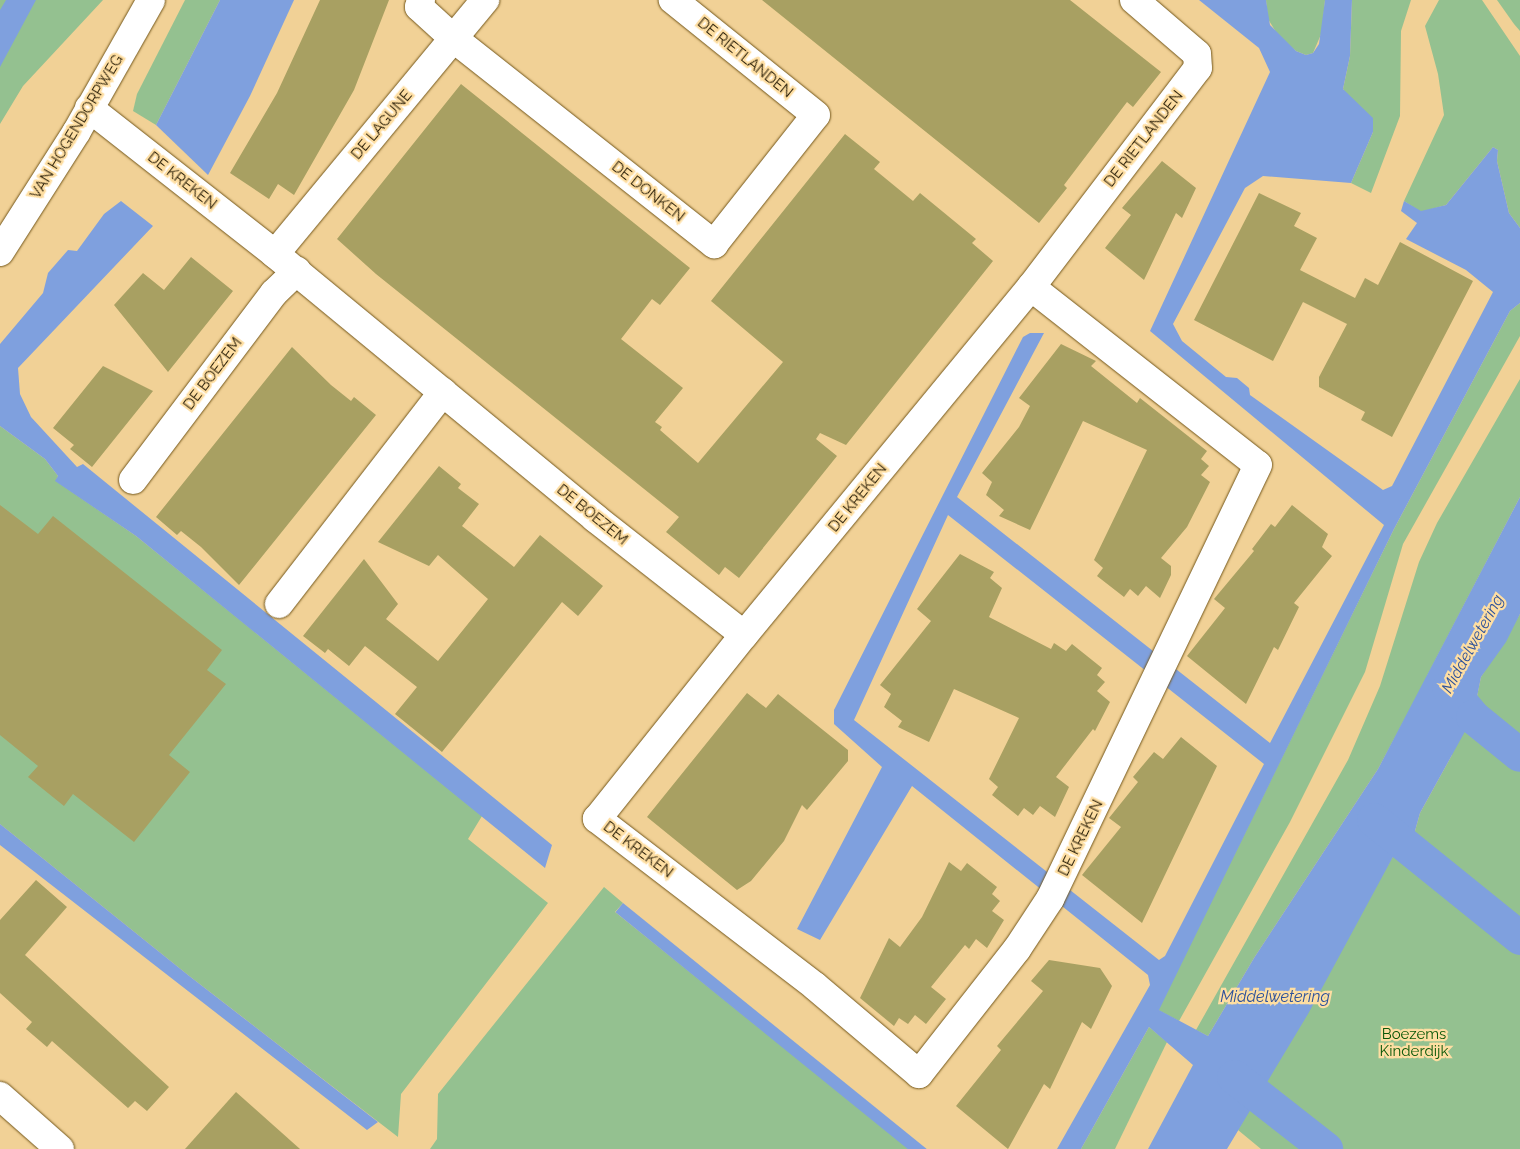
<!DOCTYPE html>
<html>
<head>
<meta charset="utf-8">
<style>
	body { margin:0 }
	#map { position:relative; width:1520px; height:1149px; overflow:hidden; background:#f1d196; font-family:Raleway,sans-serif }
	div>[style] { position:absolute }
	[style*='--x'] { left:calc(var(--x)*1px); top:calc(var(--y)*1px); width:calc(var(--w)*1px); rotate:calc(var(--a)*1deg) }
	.green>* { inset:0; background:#94c190 }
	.water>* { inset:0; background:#7fa0de; transform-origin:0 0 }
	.canal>* { height:34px; margin:-17px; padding:0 17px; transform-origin:17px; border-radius:17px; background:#7fa0de }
	.building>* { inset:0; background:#a8a062 }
	.roads { filter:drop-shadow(0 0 1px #73571b) drop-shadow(0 0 1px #73571b) }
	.minor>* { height:28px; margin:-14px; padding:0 14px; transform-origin:14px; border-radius:14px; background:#fff }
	span { translate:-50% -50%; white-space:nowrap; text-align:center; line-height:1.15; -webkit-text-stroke:4.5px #fedea2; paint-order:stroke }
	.street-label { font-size:15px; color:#2e220a }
	.park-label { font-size:15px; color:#0a5708 }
	.water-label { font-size:16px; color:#2c519b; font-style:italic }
</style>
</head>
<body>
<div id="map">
	<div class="green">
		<div style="clip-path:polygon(0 0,103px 0,23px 86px,0 124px)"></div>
		<div style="clip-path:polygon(185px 0,220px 0,156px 125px,133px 111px,137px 94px)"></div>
		<div style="clip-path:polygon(1266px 0,1325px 0,1322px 32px,1313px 53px,1306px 55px,1296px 51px,1279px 37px,1268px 19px)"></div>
		<div style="clip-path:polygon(1352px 0,1411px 0,1401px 31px,1400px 116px,1371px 193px,1351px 183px,1373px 132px,1343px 89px,1350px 56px)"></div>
		<div style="clip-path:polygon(1439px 0,1482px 0,1520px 56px,1520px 228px,1509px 213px,1497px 161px,1498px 150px,1493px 147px,1446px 205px,1421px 212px,1404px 201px,1444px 115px,1438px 74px,1425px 26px)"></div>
		<div style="clip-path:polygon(1497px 0,1520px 0,1520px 31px,1514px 24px)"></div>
		<div style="clip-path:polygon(1520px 303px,1520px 336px,1403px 544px,1365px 672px,1290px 822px,1179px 1021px,1158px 1010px,1394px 529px,1510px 311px)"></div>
		<div style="clip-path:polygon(1520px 379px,1520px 497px,1427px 676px,1474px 711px,1481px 677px,1520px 614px,1520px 1149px,1261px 1149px,1238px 1130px,1401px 842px,1415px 831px,1420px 813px,1452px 755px,1416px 698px,1378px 769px,1254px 958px,1208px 1036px,1196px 1030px,1348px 760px,1380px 686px,1419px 562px,1437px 523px)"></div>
		<div style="clip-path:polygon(0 426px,45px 459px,58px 476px,56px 481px,136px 536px,482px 816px,468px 839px,548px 903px,401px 1094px,398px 1137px,188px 975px,0 824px)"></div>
		<div style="clip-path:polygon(604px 887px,623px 903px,615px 912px,910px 1149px,430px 1149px,437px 1139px,438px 1094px)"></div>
		<div style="clip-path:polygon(1149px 1027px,1167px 1042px,1115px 1149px,1081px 1149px)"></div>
	</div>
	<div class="water">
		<div style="clip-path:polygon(6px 0,36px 0,0 67px,0 10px)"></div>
		<div style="clip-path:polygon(220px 0,294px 0,250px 96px,208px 175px,156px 125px)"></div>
		<div style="clip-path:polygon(evenodd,1199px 0,1266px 0,1270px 25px,1296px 51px,1306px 55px,1313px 53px,1319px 44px,1325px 0,1352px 0,1350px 56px,1343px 89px,1373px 118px,1373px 132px,1351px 183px,1263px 176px,1245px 188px,1173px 324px,1182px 341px,1226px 377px,1237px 378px,1249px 388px,1250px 395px,1383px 490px,1392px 486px,1493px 292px,1466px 270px,1406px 239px,1417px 223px,1401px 211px,1404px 201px,1421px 211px,1446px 205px,1493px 147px,1498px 150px,1497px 161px,1509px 213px,1520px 228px,1520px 303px,1510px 311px,1394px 529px,1159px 1010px,1208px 1036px,1254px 958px,1378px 769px,1520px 497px,1520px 614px,1506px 642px,1481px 677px,1473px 717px,1420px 813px,1415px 831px,1401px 842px,1308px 1014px,1227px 1149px,1148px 1149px,1193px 1065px,1149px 1027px,1081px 1149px,1057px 1149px,1150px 985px,1148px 975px,912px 786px,820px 940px,797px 929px,882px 767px,834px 724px,834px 710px,1023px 337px,1030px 333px,1044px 333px,957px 497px,1270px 743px,1384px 525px,1150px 331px,1270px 72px,1259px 48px,1199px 0,948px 515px,1264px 764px,1165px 956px,1159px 960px,854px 720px,948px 515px)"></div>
		<div style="clip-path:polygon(121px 201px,153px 226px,18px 368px,20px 394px,31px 417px,77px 467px,83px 464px,552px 845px,545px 868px,136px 536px,55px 481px,58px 476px,45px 459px,0 426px,0 344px,43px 293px,48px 273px,68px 250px,77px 251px,104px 214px)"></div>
		<div style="clip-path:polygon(0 824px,188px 975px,378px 1122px,367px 1130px,0 845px)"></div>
		<div style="left:623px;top:903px;width:394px;height:12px;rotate:39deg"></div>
	</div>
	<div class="canal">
		<div style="--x:1449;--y:688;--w:38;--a:50"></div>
		<div style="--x:1473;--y:717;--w:60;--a:39"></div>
		<div style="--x:1374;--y:820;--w:188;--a:38.9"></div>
		<div style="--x:1234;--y:1077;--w:117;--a:38"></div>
	</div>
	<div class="building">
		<div style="clip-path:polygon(320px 0,389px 0,354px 90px,294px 195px,278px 184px,269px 199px,230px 173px,277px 93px)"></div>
		<div style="clip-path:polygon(762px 0,1070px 0,1161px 72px,1133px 107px,1127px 102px,1064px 185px,1067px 188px,1039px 223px)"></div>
		<div style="clip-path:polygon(461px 84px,690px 268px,660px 305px,652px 299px,621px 339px,683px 388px,655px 422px,662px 427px,660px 430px,698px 463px,783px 362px,711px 301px,845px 134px,880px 162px,874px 169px,913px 201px,920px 193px,976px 239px,972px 243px,993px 261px,846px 445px,820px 433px,816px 439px,837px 456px,739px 578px,725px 567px,719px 575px,666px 532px,679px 517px,376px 274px,337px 239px)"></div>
		<div style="clip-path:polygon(1162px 161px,1196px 188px,1182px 218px,1176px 213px,1144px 280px,1105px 248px,1131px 215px,1122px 208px)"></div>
		<div style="clip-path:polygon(1259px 193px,1301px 213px,1294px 226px,1317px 238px,1300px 270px,1355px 298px,1365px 278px,1378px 285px,1400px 242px,1473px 281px,1392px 437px,1361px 420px,1365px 412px,1319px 387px,1319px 377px,1347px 324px,1303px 302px,1273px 361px,1194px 320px)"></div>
		<div style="clip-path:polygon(191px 257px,233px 291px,168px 372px,114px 305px,143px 273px,164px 290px)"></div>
		<div style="clip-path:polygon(1061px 344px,1096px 361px,1091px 366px,1137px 403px,1140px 398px,1207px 451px,1201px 459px,1209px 466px,1201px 475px,1210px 482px,1187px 527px,1161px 558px,1171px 566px,1171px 575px,1160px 598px,1146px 586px,1138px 596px,1130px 589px,1124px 597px,1097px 576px,1103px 568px,1094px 560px,1147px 450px,1083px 421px,1030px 530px,999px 516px,1004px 510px,986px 495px,992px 482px,982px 473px,1019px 427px,1030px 406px,1019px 398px)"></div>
		<div style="clip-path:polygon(292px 347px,331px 385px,351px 401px,354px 397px,376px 415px,239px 585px,201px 547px,181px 531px,177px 535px,156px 517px)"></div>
		<div style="clip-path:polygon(103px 366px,153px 391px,92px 467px,70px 449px,74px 445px,53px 428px)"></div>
		<div style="clip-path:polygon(439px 466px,461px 484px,458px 488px,479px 504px,462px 526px,514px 567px,540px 535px,603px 586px,578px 616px,562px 602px,442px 752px,395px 714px,417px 687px,365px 646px,349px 666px,328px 649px,325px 653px,303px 636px,364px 559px,398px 604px,386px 619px,438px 661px,488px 599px,438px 555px,429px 566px,378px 542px)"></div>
		<div style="clip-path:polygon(0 505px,38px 534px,53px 516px,222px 650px,207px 670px,226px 684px,169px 755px,190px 772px,134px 842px,73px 794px,64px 806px,28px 777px,38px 766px,0 735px)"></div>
		<div style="clip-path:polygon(1292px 505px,1328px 534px,1322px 547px,1332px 556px,1294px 603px,1299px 607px,1278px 650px,1274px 647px,1246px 704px,1187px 656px,1225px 608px,1214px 599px,1254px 551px,1252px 549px,1271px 524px,1275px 527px)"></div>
		<div style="clip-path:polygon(960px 554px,994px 572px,990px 578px,1002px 588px,989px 617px,1051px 649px,1054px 643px,1066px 651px,1072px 644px,1102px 668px,1097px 675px,1105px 682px,1097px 691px,1110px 702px,1095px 731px,1093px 729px,1056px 777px,1069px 787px,1055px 817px,1040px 806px,1033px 815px,1024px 808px,1018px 816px,992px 795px,998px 787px,989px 779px,1019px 718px,954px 689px,929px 742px,898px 727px,902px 721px,884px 707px,891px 694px,880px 685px,931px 621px,917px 609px)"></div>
		<div style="clip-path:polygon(747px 693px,766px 708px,778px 694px,848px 750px,848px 761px,807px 810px,802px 805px,784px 841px,751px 881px,737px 890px,647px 817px)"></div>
		<div style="clip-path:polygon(1181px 737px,1217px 766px,1142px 923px,1082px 875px,1121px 827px,1109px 818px,1138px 782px,1133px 777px,1154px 752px,1163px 759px)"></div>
		<div style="clip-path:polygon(949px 862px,961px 871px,967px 863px,997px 887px,992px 894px,1000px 901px,992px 911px,1004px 920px,987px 948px,976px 939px,969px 949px,965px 945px,931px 987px,946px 999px,926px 1024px,915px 1015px,908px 1024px,899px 1018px,894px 1026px,860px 998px,889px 938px,900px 947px,922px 917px)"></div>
		<div style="clip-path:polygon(36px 880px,67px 907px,25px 955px,169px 1087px,147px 1111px,135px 1101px,128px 1108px,52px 1041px,47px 1047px,26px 1029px,32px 1022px,0 993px,0 920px)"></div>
		<div style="clip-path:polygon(1049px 960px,1100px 968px,1112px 986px,1091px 1029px,1082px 1022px,1050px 1089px,1044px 1084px,1008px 1149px,956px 1106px,1001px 1050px,997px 1046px,1043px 991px,1031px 981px)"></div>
		<div style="clip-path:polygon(236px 1092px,300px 1149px,185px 1149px)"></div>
	</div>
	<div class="roads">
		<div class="minor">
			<div style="--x:421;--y:0;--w:7;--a:106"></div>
			<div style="--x:419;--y:7;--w:46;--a:42.4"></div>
			<div style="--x:453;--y:38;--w:333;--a:38.3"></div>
			<div style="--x:714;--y:244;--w:164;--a:-51.7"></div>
			<div style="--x:816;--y:115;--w:184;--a:-141.2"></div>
			<div style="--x:89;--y:108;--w:236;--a:38.1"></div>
			<div style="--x:275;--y:254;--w:415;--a:39.5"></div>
			<div style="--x:595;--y:518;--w:189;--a:38.1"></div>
			<div style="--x:0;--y:252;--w:143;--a:-57.5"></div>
			<div style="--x:77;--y:131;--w:150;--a:-60.5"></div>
			<div style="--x:275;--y:254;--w:330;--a:-50.4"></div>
			<div style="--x:1031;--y:287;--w:288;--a:38.1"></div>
			<div style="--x:1258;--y:465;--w:481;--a:115.6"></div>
			<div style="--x:1050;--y:899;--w:60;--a:123.4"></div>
			<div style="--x:1017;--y:949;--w:159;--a:128.1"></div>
			<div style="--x:919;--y:1074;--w:136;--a:-139.8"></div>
			<div style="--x:815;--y:986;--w:275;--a:-142.5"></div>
			<div style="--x:597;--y:819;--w:236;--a:-51.4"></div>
			<div style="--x:744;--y:635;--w:451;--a:-50.5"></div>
			<div style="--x:1031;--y:287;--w:275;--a:-52.7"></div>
			<div style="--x:1198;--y:68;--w:14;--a:-94"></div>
			<div style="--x:1197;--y:54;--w:83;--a:-139.4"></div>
			<div style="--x:133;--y:480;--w:234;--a:-53"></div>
			<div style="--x:274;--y:293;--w:32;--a:-44"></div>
			<div style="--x:279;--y:604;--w:268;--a:-52.3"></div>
			<div style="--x:0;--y:1096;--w:80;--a:41.5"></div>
		</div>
	</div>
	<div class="street-label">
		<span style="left:745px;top:58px;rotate:39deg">DE RIETLANDEN</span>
		<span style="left:382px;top:125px;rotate:-50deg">DE LAGUNE</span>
		<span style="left:77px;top:127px;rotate:-59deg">VAN HOGENDORPWEG</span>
		<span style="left:1144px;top:139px;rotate:-52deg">DE RIETLANDEN</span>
		<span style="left:182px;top:181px;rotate:38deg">DE KREKEN</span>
		<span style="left:648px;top:192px;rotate:38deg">DE DONKEN</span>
		<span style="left:213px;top:374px;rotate:-53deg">DE BOEZEM</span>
		<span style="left:858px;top:498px;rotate:-51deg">DE KREKEN</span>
		<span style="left:592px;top:515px;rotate:39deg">DE BOEZEM</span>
		<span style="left:1081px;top:838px;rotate:-64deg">DE KREKEN</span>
		<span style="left:638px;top:850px;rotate:37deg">DE KREKEN</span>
	</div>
	<div class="park-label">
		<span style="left:1414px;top:1043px">Boezems<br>Kinderdijk</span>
	</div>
	<div class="water-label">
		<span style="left:1473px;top:644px;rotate:-61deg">Middelwetering</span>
		<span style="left:1275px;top:997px">Middelwetering</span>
	</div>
</div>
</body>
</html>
